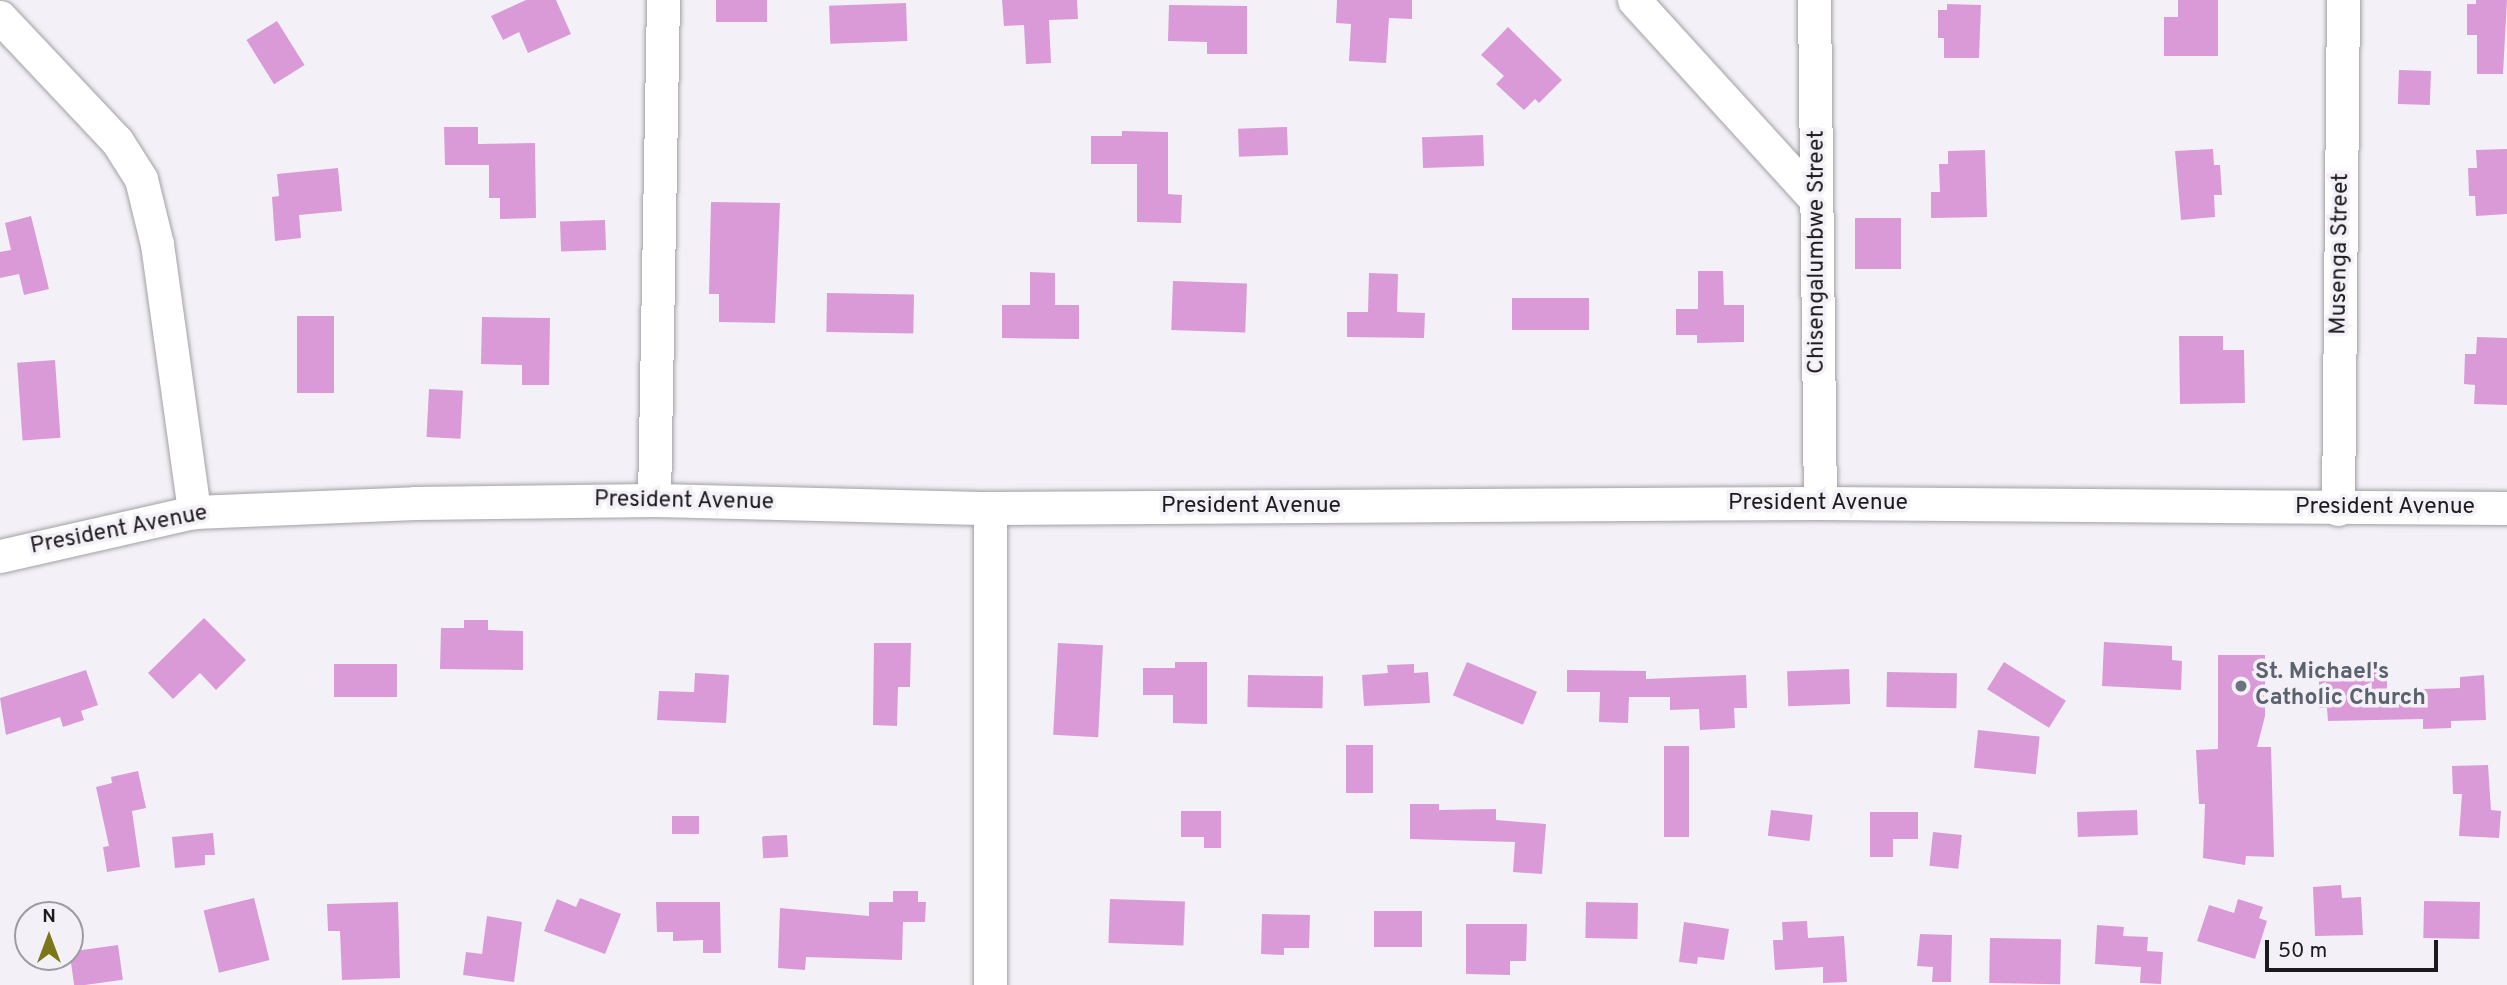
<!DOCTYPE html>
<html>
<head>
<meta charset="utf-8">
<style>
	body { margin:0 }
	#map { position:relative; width:2507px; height:985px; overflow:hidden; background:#f3f1f7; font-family:Overpass,sans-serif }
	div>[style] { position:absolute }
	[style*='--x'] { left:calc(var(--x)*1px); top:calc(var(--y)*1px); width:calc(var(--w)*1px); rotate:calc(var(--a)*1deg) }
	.building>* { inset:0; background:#d99ad7; transform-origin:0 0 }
	.roads { filter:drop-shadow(0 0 2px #a2a0a6) drop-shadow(0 0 2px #a2a0a6) }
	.minor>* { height:33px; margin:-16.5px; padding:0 16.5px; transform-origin:16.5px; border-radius:16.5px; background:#fff }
	.dots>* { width:19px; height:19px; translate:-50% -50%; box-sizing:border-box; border:4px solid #f3f1f7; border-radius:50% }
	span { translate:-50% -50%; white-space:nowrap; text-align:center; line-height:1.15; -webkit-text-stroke:7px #f3f1f7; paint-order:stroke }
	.street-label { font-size:23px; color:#1b1a1c }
	.worship-label { font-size:23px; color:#5b616d; font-weight:700 }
	.left { translate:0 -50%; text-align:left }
	.north { position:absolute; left:14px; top:901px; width:70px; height:70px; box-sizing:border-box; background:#f3f1f7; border:2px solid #9d9b9f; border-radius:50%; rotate:0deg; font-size:19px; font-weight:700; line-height:28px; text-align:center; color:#1b1a1c }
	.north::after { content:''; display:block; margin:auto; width:24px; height:32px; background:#7c761a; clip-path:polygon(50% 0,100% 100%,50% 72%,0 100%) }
	.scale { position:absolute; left:2265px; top:940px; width:173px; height:32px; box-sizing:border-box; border:4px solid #1b1a1c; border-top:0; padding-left:9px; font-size:21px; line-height:24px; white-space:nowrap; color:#1b1a1c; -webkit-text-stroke:5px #f3f1f7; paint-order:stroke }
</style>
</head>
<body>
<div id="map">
	<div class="building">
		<div style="clip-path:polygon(526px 0,556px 0,571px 34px,528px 53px,519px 32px,503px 40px,491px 16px)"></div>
		<div style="left:716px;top:0;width:51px;height:22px"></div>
		<div style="clip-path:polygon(1002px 0,1077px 0,1078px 19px,1049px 20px,1051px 63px,1026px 64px,1024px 25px,1004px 26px)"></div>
		<div style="clip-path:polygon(1337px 0,1412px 0,1412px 19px,1389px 18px,1386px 63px,1349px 61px,1351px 24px,1336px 23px)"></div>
		<div style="clip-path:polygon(2178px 0,2218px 0,2218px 56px,2164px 56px,2164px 17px,2178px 17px)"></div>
		<div style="clip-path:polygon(2476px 0,2507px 0,2503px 74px,2477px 74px,2477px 35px,2467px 35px,2467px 4px,2476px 4px)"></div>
		<div style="left:906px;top:3px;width:38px;height:77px;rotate:88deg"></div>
		<div style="clip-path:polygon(1947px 4px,1981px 5px,1979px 58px,1944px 58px,1944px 38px,1938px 38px,1938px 10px,1947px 10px)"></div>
		<div style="clip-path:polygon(1169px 5px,1247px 6px,1247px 54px,1207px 54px,1207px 42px,1168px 41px)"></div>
		<div style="left:277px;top:21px;width:52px;height:36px;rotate:58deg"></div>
		<div style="clip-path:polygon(1508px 27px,1562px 80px,1539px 103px,1535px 99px,1524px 110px,1496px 84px,1504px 76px,1481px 55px)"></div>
		<div style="left:2399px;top:70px;width:32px;height:34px;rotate:2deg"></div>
		<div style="clip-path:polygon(444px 127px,478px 127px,478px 144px,535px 143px,536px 218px,500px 219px,500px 198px,489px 198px,489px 165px,445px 165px)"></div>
		<div style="left:1287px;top:127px;width:28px;height:49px;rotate:88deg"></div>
		<div style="clip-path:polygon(1122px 131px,1168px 132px,1168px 194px,1182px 195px,1181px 223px,1137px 222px,1137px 164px,1091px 164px,1091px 136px,1122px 136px)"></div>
		<div style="left:1483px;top:135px;width:31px;height:61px;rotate:88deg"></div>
		<div style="clip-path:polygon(2213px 149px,2214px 165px,2220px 165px,2222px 195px,2214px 195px,2215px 217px,2181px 220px,2175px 151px)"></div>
		<div style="clip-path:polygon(2507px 149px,2507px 214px,2476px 216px,2475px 196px,2469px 196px,2468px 168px,2477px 168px,2476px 150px)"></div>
		<div style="clip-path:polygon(1985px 150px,1987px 217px,1931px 218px,1931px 192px,1940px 192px,1939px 164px,1948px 164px,1948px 151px)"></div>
		<div style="clip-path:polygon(338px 168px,342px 211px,299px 215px,301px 238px,275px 241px,272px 197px,279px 196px,277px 174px)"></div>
		<div style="clip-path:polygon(711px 202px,780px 203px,775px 323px,719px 322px,719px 294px,709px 294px)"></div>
		<div style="clip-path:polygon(31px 216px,49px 289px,24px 295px,19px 274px,0 278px,0 252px,11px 250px,5px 223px)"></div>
		<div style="left:1855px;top:218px;width:46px;height:51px"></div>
		<div style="left:605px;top:220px;width:30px;height:45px;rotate:88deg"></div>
		<div style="clip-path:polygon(1698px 271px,1723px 271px,1724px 305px,1744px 305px,1744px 342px,1697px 343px,1697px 335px,1676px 335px,1676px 309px,1698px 309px)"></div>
		<div style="clip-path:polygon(1030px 272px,1055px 273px,1055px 305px,1079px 305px,1079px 339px,1002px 338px,1002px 305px,1030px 305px)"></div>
		<div style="clip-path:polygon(1369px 273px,1398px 274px,1397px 312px,1425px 313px,1424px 338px,1347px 337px,1347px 312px,1368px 312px)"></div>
		<div style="left:1173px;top:281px;width:74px;height:49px;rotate:2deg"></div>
		<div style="left:827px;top:293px;width:87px;height:39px;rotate:1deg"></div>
		<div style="left:1512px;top:298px;width:77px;height:32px"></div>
		<div style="left:297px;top:316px;width:37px;height:77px"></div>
		<div style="clip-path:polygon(482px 317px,550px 318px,549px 385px,522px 385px,522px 365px,481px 364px)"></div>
		<div style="clip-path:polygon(2179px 336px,2223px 336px,2223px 350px,2244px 350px,2245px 403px,2180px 404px)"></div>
		<div style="clip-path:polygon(2477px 337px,2507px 338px,2507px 405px,2474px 404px,2475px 385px,2464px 384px,2465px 354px,2476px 354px)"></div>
		<div style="left:55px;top:360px;width:78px;height:38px;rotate:86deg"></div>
		<div style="left:429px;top:389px;width:34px;height:48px;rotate:3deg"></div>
		<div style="clip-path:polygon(204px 618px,246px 660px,216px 690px,200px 673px,173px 699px,148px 673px)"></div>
		<div style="clip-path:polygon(464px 620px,488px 620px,488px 630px,523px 631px,523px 670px,440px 669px,441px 628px,464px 628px)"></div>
		<div style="clip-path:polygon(2104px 642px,2172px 646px,2172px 660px,2182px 661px,2181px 690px,2102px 686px)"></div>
		<div style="clip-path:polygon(874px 643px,911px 643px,910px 687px,898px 687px,897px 726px,873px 725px)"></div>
		<div style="left:1058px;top:643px;width:45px;height:92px;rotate:3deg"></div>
		<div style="clip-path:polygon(2218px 655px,2265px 655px,2265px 716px,2257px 747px,2271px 747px,2274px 857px,2246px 856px,2245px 865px,2203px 858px,2205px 804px,2199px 804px,2196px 750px,2218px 749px)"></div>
		<div style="clip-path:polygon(1175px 662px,1207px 662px,1207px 724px,1173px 723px,1173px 695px,1143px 695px,1143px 668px,1175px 668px)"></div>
		<div style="left:1467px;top:662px;width:76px;height:36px;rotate:23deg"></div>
		<div style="left:2004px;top:662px;width:73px;height:32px;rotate:32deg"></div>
		<div style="left:397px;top:664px;width:33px;height:63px;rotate:90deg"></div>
		<div style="clip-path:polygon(1414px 664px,1414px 673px,1428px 672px,1430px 703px,1364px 706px,1362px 675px,1388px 673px,1387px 665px)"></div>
		<div style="left:1849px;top:669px;width:35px;height:62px;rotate:88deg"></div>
		<div style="clip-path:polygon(86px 670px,98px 705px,81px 711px,84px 720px,63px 727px,60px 717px,6px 735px,0 698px)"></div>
		<div style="clip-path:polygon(1567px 670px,1646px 671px,1646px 679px,1746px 675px,1747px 708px,1734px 708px,1735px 728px,1700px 730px,1699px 709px,1670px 710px,1670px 697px,1629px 697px,1628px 723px,1599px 722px,1600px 692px,1567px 692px)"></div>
		<div style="clip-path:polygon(2387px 671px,2387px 690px,2460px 688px,2460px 677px,2484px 675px,2486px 720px,2451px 721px,2451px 728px,2423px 729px,2423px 719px,2328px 721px,2327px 708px,2319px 708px,2319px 672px)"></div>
		<div style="left:1887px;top:672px;width:70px;height:35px;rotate:1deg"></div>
		<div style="clip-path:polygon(695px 673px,729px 675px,726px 723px,657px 720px,659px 691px,694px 692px)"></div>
		<div style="left:1248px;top:675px;width:75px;height:32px;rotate:1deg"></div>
		<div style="left:1978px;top:730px;width:62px;height:38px;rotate:6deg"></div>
		<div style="left:1346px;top:745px;width:27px;height:48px"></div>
		<div style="left:1664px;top:746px;width:25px;height:91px"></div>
		<div style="clip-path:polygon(2488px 765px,2491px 810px,2501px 811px,2499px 838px,2459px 836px,2462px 794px,2453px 794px,2452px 766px)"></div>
		<div style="clip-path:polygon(138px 771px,146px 808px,132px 811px,140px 867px,107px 872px,103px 847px,109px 846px,96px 787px,112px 783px,111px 777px)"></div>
		<div style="clip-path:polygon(1410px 804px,1439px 804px,1439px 810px,1496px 809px,1496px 820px,1546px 824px,1542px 874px,1513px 872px,1515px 842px,1410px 839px)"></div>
		<div style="left:1771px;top:810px;width:42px;height:26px;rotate:7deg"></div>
		<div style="left:2137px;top:810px;width:25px;height:60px;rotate:88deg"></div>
		<div style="clip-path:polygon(1181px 811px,1221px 811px,1221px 848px,1204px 848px,1204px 837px,1181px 837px)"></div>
		<div style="clip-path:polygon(1870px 812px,1918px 812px,1918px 839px,1893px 839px,1893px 857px,1870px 857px)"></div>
		<div style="left:699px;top:816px;width:18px;height:27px;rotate:90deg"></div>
		<div style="left:1933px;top:832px;width:29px;height:34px;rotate:6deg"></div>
		<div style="clip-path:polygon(213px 833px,215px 855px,205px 855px,205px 865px,175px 868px,172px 837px)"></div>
		<div style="left:787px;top:835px;width:22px;height:25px;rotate:87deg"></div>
		<div style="clip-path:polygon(2341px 885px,2342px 898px,2361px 897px,2363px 935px,2315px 936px,2313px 887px)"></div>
		<div style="clip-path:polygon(893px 891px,918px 891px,918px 902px,926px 902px,925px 922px,903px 922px,902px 960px,806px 957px,805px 970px,778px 968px,780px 908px,869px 916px,869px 902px,893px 902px)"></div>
		<div style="left:254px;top:898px;width:64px;height:52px;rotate:76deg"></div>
		<div style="clip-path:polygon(580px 898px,621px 914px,605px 954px,544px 931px,557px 899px,576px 907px)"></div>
		<div style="left:1110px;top:899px;width:75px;height:44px;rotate:2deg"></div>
		<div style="clip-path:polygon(2238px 899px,2263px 907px,2259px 918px,2267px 921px,2255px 959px,2197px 941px,2209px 905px,2234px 913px)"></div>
		<div style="left:2424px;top:901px;width:56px;height:37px;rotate:1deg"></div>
		<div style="clip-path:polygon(398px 902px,400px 978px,342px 980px,340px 931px,328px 931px,327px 904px)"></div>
		<div style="clip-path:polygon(656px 902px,720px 902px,721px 953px,703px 953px,703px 940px,673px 941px,673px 932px,657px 932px)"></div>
		<div style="left:1586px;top:902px;width:52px;height:36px;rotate:1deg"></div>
		<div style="left:1374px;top:911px;width:48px;height:36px"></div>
		<div style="clip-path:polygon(1262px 914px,1310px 915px,1309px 948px,1284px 948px,1284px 955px,1261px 954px)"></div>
		<div style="clip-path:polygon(487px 916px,522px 922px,514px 982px,463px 975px,466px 952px,482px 954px)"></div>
		<div style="clip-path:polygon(1807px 921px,1808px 938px,1844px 936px,1847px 982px,1823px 983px,1823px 967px,1775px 970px,1773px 940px,1783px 940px,1782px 922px)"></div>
		<div style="clip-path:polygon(1684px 922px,1729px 929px,1724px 960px,1698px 957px,1697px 964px,1679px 962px)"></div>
		<div style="clip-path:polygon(1466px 924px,1527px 924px,1526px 961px,1510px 961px,1510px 975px,1466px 974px)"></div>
		<div style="clip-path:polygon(2097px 925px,2124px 927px,2123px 936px,2148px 937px,2147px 951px,2163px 952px,2161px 984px,2140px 983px,2141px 967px,2095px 964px)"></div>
		<div style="clip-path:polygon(1920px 934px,1952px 935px,1951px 982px,1932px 982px,1933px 967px,1917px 966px)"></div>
		<div style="left:1990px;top:938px;width:71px;height:45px;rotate:1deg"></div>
		<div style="left:118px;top:945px;width:35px;height:49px;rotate:82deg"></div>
	</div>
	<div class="roads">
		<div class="minor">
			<div style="--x:1634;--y:0;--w:270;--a:47.7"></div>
			<div style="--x:1814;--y:0;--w:503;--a:89.32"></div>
			<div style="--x:0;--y:17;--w:170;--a:46.7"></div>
			<div style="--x:117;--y:141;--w:45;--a:57.7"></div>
			<div style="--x:141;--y:179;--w:67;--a:76.2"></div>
			<div style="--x:157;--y:244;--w:271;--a:82.1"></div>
			<div style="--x:654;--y:500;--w:500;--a:-88.97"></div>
			<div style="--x:990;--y:508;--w:477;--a:90"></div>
			<div style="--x:2338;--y:509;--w:509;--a:-89.44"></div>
			<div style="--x:0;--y:556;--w:199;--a:-12.8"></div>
			<div style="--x:194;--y:512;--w:221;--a:-2.3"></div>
			<div style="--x:415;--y:503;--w:239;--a:-0.7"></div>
			<div style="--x:654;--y:500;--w:336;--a:1.4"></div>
			<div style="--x:990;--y:508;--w:830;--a:-0.35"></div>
			<div style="--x:1820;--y:503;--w:687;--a:0.42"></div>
		</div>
	</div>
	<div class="dots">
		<div style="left:2241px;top:686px;background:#6b7280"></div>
	</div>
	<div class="street-label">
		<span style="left:1818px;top:252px;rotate:-90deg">Chisengalumbwe Street</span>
		<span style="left:2341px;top:254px;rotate:-89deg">Musenga Street</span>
		<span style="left:684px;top:502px;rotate:1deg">President Avenue</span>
		<span style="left:1818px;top:504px">President Avenue</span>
		<span style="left:1251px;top:507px">President Avenue</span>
		<span style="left:2385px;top:508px">President Avenue</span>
		<span style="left:119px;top:531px;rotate:-11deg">President Avenue</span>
	</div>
	<div class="worship-label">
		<span class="left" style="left:2255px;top:686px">St. Michael's<br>Catholic Church</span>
	</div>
	<div class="north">N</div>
	<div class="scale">50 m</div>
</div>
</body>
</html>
